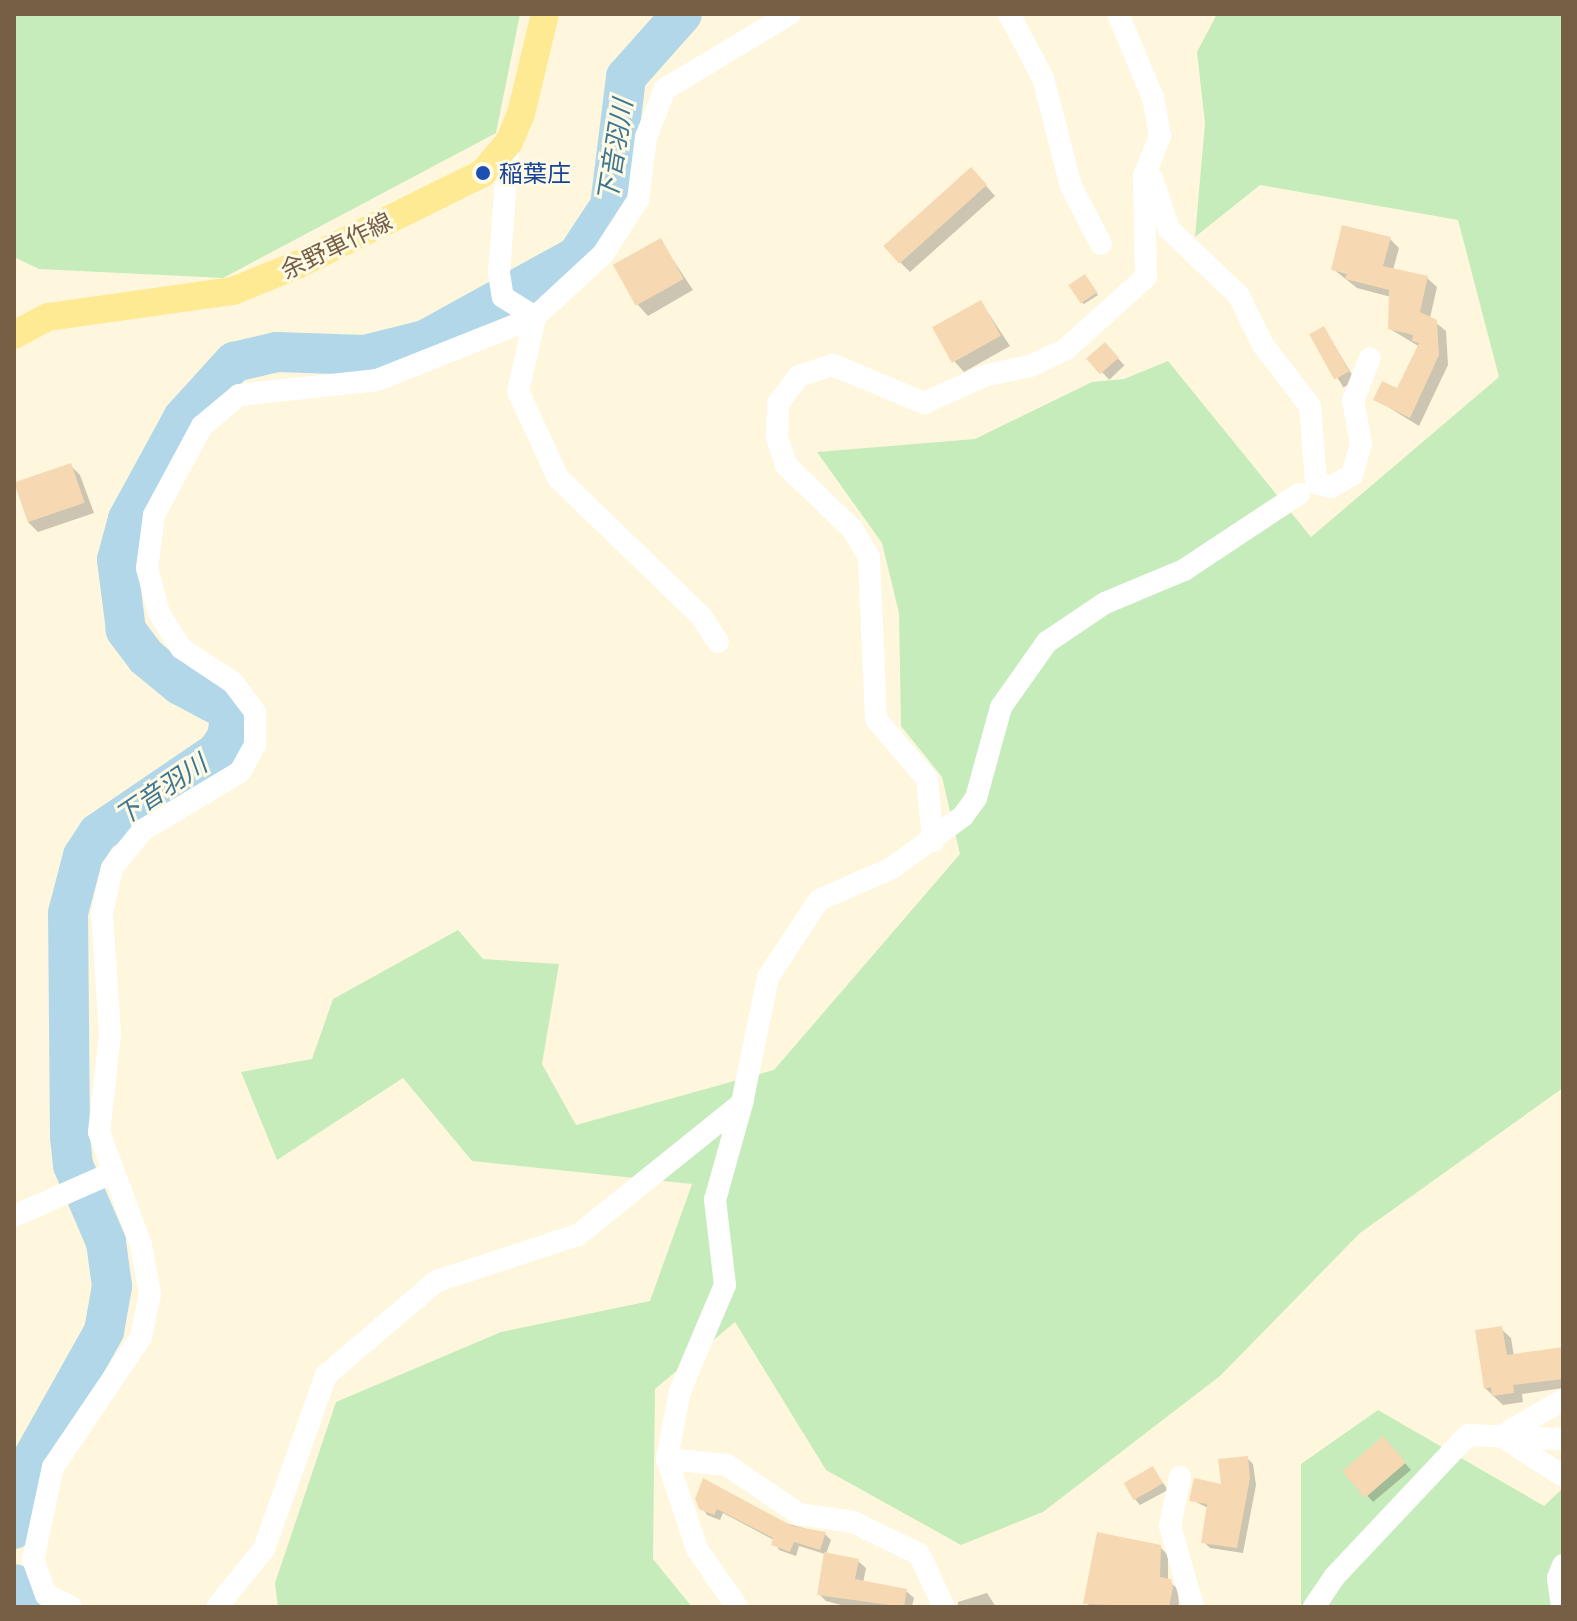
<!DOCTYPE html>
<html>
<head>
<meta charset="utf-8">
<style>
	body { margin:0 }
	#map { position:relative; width:1577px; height:1621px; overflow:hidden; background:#fef7de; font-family:"Noto Sans","Noto Sans JP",sans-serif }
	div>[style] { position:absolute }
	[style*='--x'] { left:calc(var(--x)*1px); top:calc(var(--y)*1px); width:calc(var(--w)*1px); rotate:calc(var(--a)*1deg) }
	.green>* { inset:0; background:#c7ecbc }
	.shadow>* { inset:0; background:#0003; transform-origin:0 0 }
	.river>* { height:40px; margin:-20px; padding:0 20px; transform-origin:20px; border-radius:20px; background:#b1d7e9 }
	.building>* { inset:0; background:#f6d9b3; transform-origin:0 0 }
	.minor>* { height:22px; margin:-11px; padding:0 11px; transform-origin:11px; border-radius:11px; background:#fff }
	.major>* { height:28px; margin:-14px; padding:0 14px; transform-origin:14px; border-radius:14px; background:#ffea94 }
	.dots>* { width:22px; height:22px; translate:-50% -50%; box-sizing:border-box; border:4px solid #fffae6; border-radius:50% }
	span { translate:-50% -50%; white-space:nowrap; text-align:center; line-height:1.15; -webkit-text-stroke:6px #fffae6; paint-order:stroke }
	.transit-label { font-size:24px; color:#164399 }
	.left { translate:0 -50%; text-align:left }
	.street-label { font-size:24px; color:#765f44 }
	.water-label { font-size:26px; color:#3f7793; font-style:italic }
	.frame { position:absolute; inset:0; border:16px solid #765f44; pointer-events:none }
</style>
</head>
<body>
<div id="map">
	<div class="green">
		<div style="clip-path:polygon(14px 14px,520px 14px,496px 133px,223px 278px,39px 269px,14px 257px)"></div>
		<div style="clip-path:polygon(1217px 14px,1563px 14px,1563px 1088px,1360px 1233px,1220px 1376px,1043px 1512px,961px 1545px,826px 1470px,735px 1322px,655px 1389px,653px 1559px,692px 1607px,278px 1607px,275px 1583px,336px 1402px,501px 1332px,650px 1301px,692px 1184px,472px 1161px,403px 1078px,277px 1160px,241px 1072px,312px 1059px,333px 999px,458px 930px,483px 959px,559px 964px,542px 1064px,576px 1125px,774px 1070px,960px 854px,942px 777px,901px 726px,899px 613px,882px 543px,817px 452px,975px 439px,1092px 382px,1124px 379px,1168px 361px,1311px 537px,1499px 377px,1458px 220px,1260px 185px,1195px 237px,1205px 123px,1197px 52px)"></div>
		<div style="clip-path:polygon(1378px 1410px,1544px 1506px,1563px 1488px,1563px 1607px,1301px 1607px,1301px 1464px)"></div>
	</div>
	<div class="shadow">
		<div style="clip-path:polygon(981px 180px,995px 196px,910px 272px,900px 262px)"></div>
		<div style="clip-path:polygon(1390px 239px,1399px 248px,1393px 270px,1427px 278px,1437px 287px,1430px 318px,1446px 331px,1448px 365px,1419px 426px,1375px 399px,1398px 391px,1420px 347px,1390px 329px,1391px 297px,1357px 288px,1333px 269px)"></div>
		<div style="clip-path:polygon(660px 240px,693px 290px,648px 316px,638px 305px)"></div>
		<div style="clip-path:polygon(1087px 279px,1098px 295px,1084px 304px,1081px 302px)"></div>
		<div style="clip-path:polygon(981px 302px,1010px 346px,964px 372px,954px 361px)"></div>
		<div style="left:1324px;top:328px;width:61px;height:14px;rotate:59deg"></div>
		<div style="left:1105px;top:345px;width:28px;height:21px;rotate:46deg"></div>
		<div style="clip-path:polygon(70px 465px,80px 475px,94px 513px,38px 532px,28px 522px,15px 484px)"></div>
		<div style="clip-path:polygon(1501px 1329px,1511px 1338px,1514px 1356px,1562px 1350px,1563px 1329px,1563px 1388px,1522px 1394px,1523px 1402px,1503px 1405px,1485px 1388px)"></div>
		<div style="clip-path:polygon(1389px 1445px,1411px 1470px,1373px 1502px,1345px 1471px)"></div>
		<div style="clip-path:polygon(1247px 1458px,1253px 1464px,1256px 1485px,1243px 1553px,1210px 1548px,1204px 1542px,1208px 1508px,1192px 1500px,1223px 1486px)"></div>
		<div style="clip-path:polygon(1153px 1469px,1168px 1490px,1140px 1505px,1134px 1498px)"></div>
		<div style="clip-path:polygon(697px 1499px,825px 1534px,831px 1540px,826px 1554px,858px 1561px,866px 1568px,863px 1583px,906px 1591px,914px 1598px,912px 1606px,919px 1607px,848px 1607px,826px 1601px,819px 1594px,825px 1554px,799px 1546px,796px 1556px,779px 1550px,774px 1540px,723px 1513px,720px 1520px,707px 1515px)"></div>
		<div style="clip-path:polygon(1099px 1534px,1160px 1547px,1168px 1555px,1168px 1581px,1178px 1589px,1179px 1607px,1088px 1607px)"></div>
		<div style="clip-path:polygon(987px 1593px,996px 1607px,958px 1607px,958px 1602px)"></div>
	</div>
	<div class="river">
		<div style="--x:14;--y:1529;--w:58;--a:-79.1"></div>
		<div style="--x:25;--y:1472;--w:162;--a:-60.7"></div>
		<div style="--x:104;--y:1331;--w:46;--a:-79.9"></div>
		<div style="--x:112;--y:1286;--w:44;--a:-97.8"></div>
		<div style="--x:106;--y:1242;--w:84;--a:-113.2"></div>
		<div style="--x:73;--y:1165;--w:28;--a:-96"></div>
		<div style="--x:70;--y:1137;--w:224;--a:-90.5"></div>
		<div style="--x:68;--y:913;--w:59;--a:-75.3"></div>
		<div style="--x:83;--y:856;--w:27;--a:-57"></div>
		<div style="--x:98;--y:833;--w:144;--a:-34.2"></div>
		<div style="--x:217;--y:752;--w:18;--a:-56"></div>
		<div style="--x:227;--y:737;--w:25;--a:-81"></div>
		<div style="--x:231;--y:712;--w:58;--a:-152.1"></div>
		<div style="--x:180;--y:685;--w:44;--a:-140.5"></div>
		<div style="--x:146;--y:657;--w:34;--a:-127"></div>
		<div style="--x:126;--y:630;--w:71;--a:-97.3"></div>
		<div style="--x:117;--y:560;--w:42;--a:-75"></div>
		<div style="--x:128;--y:519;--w:115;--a:-61.4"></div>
		<div style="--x:183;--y:418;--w:76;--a:-47.7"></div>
		<div style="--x:234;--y:362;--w:44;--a:-13.1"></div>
		<div style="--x:277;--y:352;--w:88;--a:2"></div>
		<div style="--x:365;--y:355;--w:62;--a:-14"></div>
		<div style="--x:425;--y:340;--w:174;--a:-28.9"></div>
		<div style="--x:577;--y:256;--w:60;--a:-56.6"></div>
		<div style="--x:610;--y:206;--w:130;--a:-82.9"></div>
		<div style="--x:626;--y:77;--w:84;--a:-48.4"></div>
		<div style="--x:14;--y:1584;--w:29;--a:52"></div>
	</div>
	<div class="building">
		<div style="left:971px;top:167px;width:24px;height:118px;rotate:48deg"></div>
		<div style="clip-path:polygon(1342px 225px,1391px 237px,1383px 266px,1428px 276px,1420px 312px,1437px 320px,1439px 355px,1410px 418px,1373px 400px,1382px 381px,1397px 388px,1419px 343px,1412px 341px,1413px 335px,1388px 329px,1389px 290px,1345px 279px,1347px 274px,1331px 270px)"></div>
		<div style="left:661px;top:238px;width:47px;height:55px;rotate:61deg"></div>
		<div style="left:1085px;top:274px;width:22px;height:20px;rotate:56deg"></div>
		<div style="left:981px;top:300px;width:41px;height:56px;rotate:61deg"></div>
		<div style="left:1324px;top:326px;width:52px;height:17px;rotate:61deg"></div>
		<div style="left:1105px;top:342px;width:21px;height:25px;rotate:49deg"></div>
		<div style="left:71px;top:463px;width:42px;height:60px;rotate:71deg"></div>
		<div style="clip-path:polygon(1502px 1326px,1507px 1355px,1563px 1347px,1563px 1379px,1513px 1385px,1514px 1393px,1492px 1396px,1491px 1387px,1484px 1389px,1475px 1330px)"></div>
		<div style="left:1383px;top:1436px;width:35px;height:54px;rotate:49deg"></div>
		<div style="clip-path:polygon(1248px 1456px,1250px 1478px,1237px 1548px,1201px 1543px,1207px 1504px,1189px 1501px,1194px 1478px,1221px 1484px,1218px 1459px)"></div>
		<div style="left:1153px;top:1466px;width:20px;height:34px;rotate:60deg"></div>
		<div style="clip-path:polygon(703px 1478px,792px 1526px,826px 1532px,820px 1550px,794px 1542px,790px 1552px,771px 1545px,773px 1538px,717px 1509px,714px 1515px,699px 1509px,695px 1499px)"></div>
		<div style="clip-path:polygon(1097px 1532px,1161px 1545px,1160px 1577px,1171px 1579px,1173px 1587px,1169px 1607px,1083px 1604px)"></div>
		<div style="clip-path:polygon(824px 1552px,859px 1559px,855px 1579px,907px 1589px,904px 1607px,817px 1595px)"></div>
	</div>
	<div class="minor">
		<div style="--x:1009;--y:14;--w:72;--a:62"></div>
		<div style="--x:1043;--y:78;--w:112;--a:75.5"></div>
		<div style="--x:1071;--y:186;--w:65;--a:62.7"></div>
		<div style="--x:509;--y:142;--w:131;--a:94.4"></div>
		<div style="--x:499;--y:273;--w:24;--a:81"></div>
		<div style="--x:503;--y:297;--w:38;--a:32"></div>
		<div style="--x:1152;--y:178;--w:54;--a:71.6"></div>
		<div style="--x:1169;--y:229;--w:97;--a:43.7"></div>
		<div style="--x:1239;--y:296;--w:55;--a:63.9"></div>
		<div style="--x:1263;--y:345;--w:77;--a:52.4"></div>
		<div style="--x:1310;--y:406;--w:77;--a:85.5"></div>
		<div style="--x:1316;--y:483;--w:16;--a:15"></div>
		<div style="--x:1331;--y:487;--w:24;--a:-30"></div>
		<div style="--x:1352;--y:475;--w:32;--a:-74"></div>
		<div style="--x:1361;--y:444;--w:45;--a:-100.3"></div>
		<div style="--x:1353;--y:400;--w:45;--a:-68"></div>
		<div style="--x:535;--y:317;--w:76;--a:102.9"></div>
		<div style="--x:518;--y:391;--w:96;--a:65.3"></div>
		<div style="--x:558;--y:478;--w:199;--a:44"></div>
		<div style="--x:701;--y:616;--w:31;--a:57"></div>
		<div style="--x:933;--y:841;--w:62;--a:-95.5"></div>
		<div style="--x:927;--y:779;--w:79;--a:-130.4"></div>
		<div style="--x:876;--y:719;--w:162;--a:-92.5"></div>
		<div style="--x:869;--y:557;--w:33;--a:-121"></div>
		<div style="--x:852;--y:529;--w:92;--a:-135.9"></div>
		<div style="--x:786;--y:465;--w:29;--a:-108"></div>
		<div style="--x:777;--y:437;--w:34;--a:-88"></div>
		<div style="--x:778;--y:403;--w:34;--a:-52"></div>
		<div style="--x:799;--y:376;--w:36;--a:-18"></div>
		<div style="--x:833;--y:365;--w:99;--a:22.7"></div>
		<div style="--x:924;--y:403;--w:66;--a:-24.2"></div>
		<div style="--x:984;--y:376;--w:47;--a:-12.3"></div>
		<div style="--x:1030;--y:366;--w:40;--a:-25"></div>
		<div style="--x:1066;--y:349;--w:108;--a:-42"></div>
		<div style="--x:1146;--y:277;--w:101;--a:-91.1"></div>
		<div style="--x:1144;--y:176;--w:43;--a:-68.2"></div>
		<div style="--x:1160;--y:136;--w:39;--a:-100"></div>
		<div style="--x:1153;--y:98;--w:91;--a:-112.6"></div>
		<div style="--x:14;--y:1216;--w:109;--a:-23.7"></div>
		<div style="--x:1563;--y:1400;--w:72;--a:149.9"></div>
		<div style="--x:1501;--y:1436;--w:74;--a:32.8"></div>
		<div style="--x:667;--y:1459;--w:95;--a:71.6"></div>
		<div style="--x:697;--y:1549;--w:70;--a:55.4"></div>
		<div style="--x:1180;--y:1477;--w:50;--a:101.5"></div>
		<div style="--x:1170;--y:1526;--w:84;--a:74.1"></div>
		<div style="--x:71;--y:1607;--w:28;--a:-154"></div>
		<div style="--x:46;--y:1595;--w:37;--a:-110"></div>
		<div style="--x:33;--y:1560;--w:95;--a:-77.9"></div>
		<div style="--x:53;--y:1467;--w:157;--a:-55.9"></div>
		<div style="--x:141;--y:1337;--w:44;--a:-78.2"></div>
		<div style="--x:150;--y:1294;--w:50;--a:-100.4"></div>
		<div style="--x:141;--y:1245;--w:121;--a:-110.4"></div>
		<div style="--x:99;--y:1132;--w:99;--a:-83.6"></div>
		<div style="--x:110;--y:1034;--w:121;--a:-93.8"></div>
		<div style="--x:102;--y:913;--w:46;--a:-77.5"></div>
		<div style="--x:112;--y:868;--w:49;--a:-50.8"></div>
		<div style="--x:143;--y:830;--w:113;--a:-30.9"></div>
		<div style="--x:240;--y:772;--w:31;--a:-61"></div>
		<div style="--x:255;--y:745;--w:33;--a:-90"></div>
		<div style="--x:255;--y:712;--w:38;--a:-127"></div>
		<div style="--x:232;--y:682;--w:61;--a:-146.3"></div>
		<div style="--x:181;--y:648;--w:41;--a:-122.2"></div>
		<div style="--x:159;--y:613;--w:47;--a:-104.9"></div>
		<div style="--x:147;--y:568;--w:53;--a:-82.5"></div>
		<div style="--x:154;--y:515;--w:101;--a:-61.7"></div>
		<div style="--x:202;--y:426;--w:48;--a:-40"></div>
		<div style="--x:239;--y:395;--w:139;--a:-6.2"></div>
		<div style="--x:377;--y:380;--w:170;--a:-21.7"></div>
		<div style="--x:535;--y:317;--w:93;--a:-42.8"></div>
		<div style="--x:603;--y:254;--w:64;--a:-57.1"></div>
		<div style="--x:638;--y:200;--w:64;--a:-82.8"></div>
		<div style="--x:646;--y:137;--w:52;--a:-68.4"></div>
		<div style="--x:665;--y:89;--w:146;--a:-31"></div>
		<div style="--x:217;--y:1607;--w:75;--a:-51"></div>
		<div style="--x:264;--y:1549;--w:185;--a:-70.4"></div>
		<div style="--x:326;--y:1375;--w:145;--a:-40.3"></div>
		<div style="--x:437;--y:1281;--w:148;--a:-18.1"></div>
		<div style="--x:578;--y:1235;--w:211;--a:-38.8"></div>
		<div style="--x:944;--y:1607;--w:59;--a:-115.3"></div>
		<div style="--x:919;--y:1554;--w:73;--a:-154.1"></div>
		<div style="--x:853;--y:1522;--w:55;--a:-171.6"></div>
		<div style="--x:799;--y:1514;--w:87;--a:-145.8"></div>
		<div style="--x:727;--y:1465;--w:60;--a:-174.3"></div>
		<div style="--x:667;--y:1459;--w:69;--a:-79.2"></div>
		<div style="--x:680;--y:1391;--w:115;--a:-67"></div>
		<div style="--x:725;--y:1285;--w:86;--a:-96.7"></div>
		<div style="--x:715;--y:1200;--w:101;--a:-74.4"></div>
		<div style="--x:742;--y:1103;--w:129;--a:-78.3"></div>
		<div style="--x:768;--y:977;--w:92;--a:-56.5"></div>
		<div style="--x:819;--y:900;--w:80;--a:-23.7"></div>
		<div style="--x:892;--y:868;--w:88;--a:-36.2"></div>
		<div style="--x:963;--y:816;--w:22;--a:-54"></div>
		<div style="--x:976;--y:798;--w:94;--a:-74.6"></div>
		<div style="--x:1001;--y:707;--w:80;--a:-54.7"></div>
		<div style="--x:1047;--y:642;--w:70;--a:-33.9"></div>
		<div style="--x:1105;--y:603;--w:86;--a:-22.7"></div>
		<div style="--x:1184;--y:570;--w:138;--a:-33.5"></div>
		<div style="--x:1314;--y:1607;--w:37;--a:-56"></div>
		<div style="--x:1335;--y:1576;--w:194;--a:-46.7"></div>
		<div style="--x:1468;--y:1435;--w:95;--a:2.4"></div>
		<div style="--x:1562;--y:1607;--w:29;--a:-98"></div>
		<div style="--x:1558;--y:1578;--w:14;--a:-69"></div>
	</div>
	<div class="major">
		<div style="--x:14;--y:335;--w:38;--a:-28"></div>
		<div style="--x:48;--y:317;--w:187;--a:-8"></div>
		<div style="--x:233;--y:291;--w:69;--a:-22.1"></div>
		<div style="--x:297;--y:265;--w:208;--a:-26.3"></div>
		<div style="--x:483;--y:173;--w:40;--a:-50"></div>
		<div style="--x:509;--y:142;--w:30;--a:-67"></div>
		<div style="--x:521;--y:114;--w:103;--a:-76.5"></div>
	</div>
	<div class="dots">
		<div style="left:483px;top:173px;background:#1a4fb4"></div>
	</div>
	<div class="transit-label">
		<span class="left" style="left:499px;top:173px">稲葉庄</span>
	</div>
	<div class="street-label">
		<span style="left:336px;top:245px;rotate:-26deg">余野車作線</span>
	</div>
	<div class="water-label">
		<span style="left:615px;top:151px;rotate:-81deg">下音羽川</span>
		<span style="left:161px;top:790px;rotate:-34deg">下音羽川</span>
	</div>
	<div class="frame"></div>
</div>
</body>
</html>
